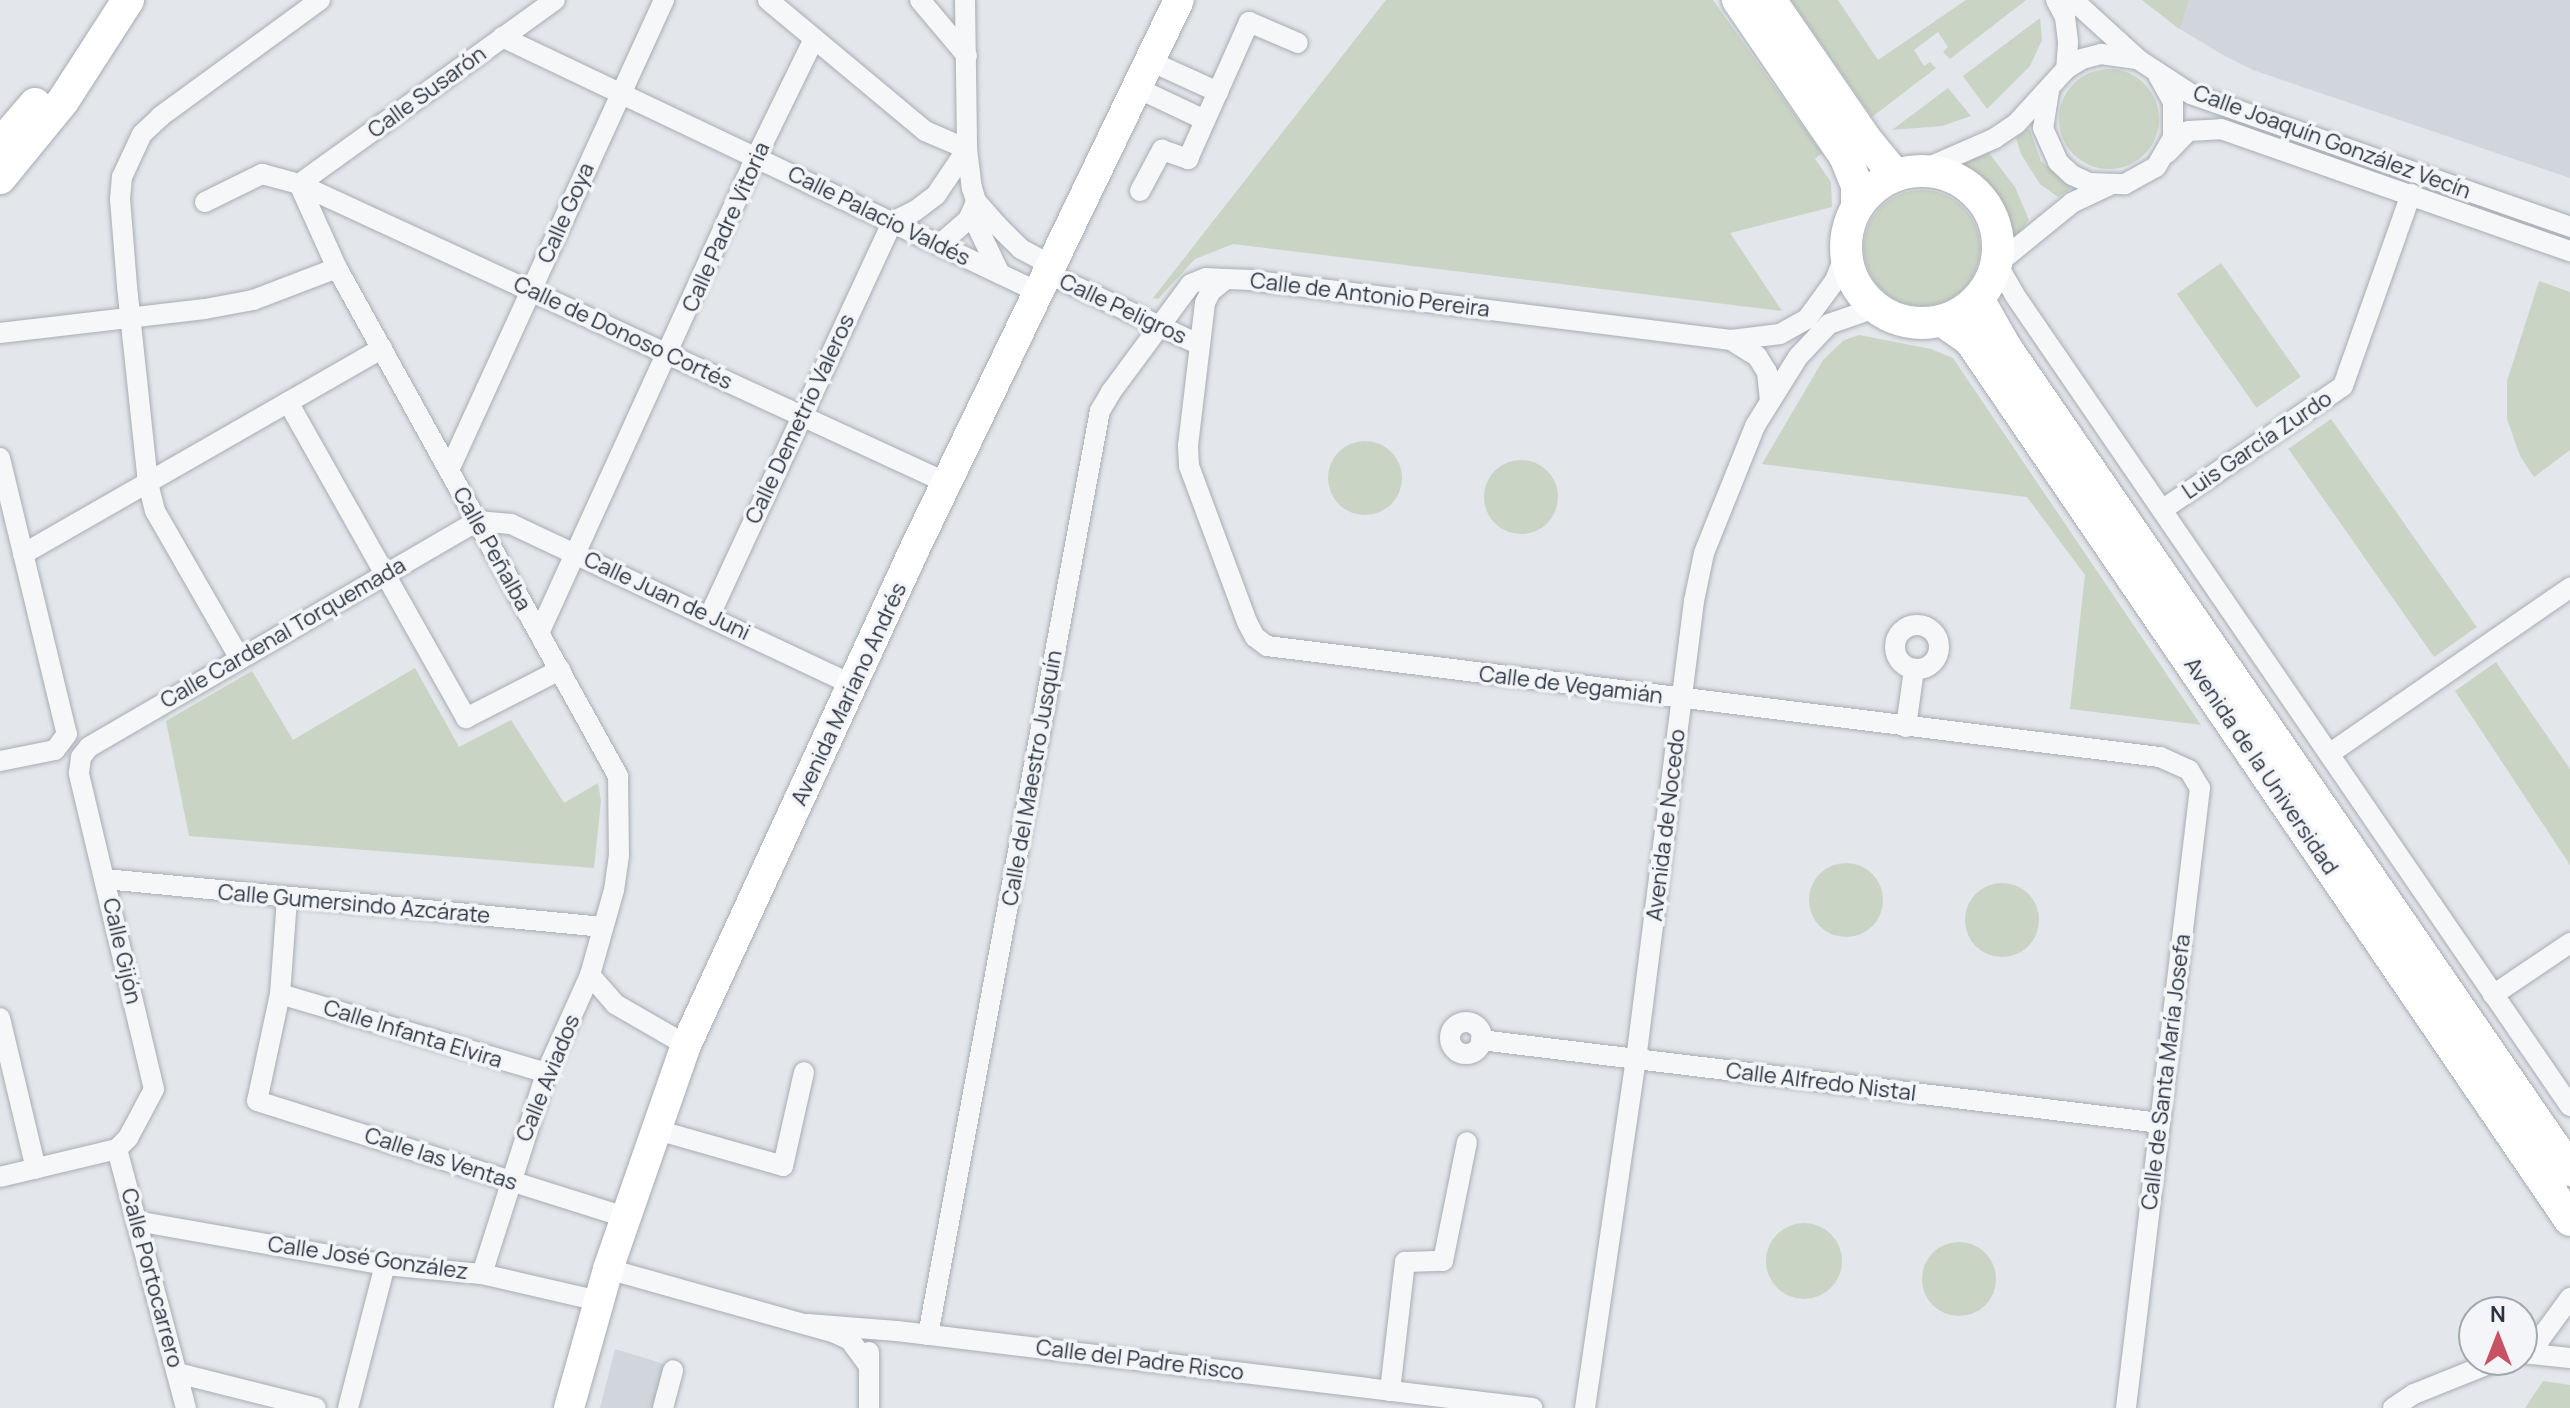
<!DOCTYPE html>
<html>
<head>
<meta charset="utf-8">
<style>
	body { margin:0 }
	#map { position:relative; width:2570px; height:1408px; overflow:hidden; background:#e3e6ea; font-family:Manrope,sans-serif }
	div>[style] { position:absolute }
	[style*='--x'] { left:calc(var(--x)*1px); top:calc(var(--y)*1px); width:calc(var(--w)*1px); rotate:calc(var(--a)*1deg) }
	.built>* { inset:0; background:#d1d5dc }
	.green>* { inset:0; background:#c9d4c5; transform-origin:0 0 }
	.round { border-radius:50% }
	.roads { filter:drop-shadow(0 0 2px #a8adb4) drop-shadow(0 0 2px #a8adb4) }
	.minor>* { height:20px; margin:-10px; padding:0 10px; transform-origin:10px; border-radius:10px; background:#f6f7f9 }
	.minor>.ring { margin:-10px; padding:0; box-sizing:content-box; background:none; border:20px solid #f6f7f9; border-radius:50% }
	.secondary>* { height:30px; margin:-15px; padding:0 15px; transform-origin:15px; border-radius:15px; background:#fff }
	.primary>* { height:32px; margin:-16px; padding:0 16px; transform-origin:16px; border-radius:16px; background:#fff }
	.primary>.ring { margin:-16px; padding:0; box-sizing:content-box; background:none; border:32px solid #fff; border-radius:50% }
	span { translate:-50% -50%; white-space:nowrap; text-align:center; line-height:1.15; -webkit-text-stroke:7px #f3f5f8; paint-order:stroke }
	.street-label { font-size:22px; color:#2c3442 }
	.north { position:absolute; left:2458px; top:1296px; width:80px; height:80px; box-sizing:border-box; background:#f3f5f8; border:2px solid #a3a8af; border-radius:50%; rotate:0deg; font-size:22px; font-weight:700; line-height:32px; text-align:center; color:#2c3442 }
	.north::after { content:''; display:block; margin:auto; width:28px; height:36px; background:#c65263; clip-path:polygon(50% 0,100% 100%,50% 72%,0 100%) }
</style>
</head>
<body>
<div id="map">
	<div class="built">
		<div style="clip-path:polygon(2189px 0,2570px 0,2570px 178px,2253px 70px,2223px 55px,2180px 29px)"></div>
		<div style="clip-path:polygon(615px 1349px,664px 1364px,652px 1408px,600px 1408px)"></div>
	</div>
	<div class="green">
		<div style="clip-path:polygon(1386px 0,1713px 0,1822px 153px,1815px 159px,1831px 182px,1832px 207px,1730px 233px,1782px 311px,1233px 244px,1195px 259px,1158px 299px,1153px 298px)"></div>
		<div style="clip-path:polygon(1791px 0,1838px 0,1878px 60px,1966px 0,2026px 0,1950px 59px,1943px 52px,1948px 47px,1938px 32px,1914px 50px,1924px 66px,1930px 62px,1936px 68px,1872px 117px)"></div>
		<div style="clip-path:polygon(2142px 0,2189px 0,2180px 29px,2178px 28px)"></div>
		<div style="clip-path:polygon(2040px 18px,2042px 40px,2030px 66px,1987px 109px,1963px 76px)"></div>
		<div class="round" style="left:2059px;top:69px;width:100px;height:100px"></div>
		<div style="clip-path:polygon(1948px 88px,1971px 116px,1942px 126px,1892px 130px)"></div>
		<div style="clip-path:polygon(2029px 128px,2041px 161px,2072px 188px,2058px 197px,2040px 184px,2021px 154px,2016px 138px)"></div>
		<div style="clip-path:polygon(1989px 153px,2015px 187px,2029px 220px,2012px 241px,2003px 207px,1992px 189px,1958px 164px)"></div>
		<div class="round" style="left:1864px;top:190px;width:116px;height:116px"></div>
		<div style="left:2221px;top:263px;width:139px;height:54px;rotate:55deg"></div>
		<div style="clip-path:polygon(2539px 281px,2570px 292px,2570px 450px,2534px 477px,2520px 456px,2507px 419px,2507px 381px)"></div>
		<div style="clip-path:polygon(1859px 335px,1931px 349px,1953px 358px,2201px 725px,2070px 709px,2085px 575px,2027px 497px,1762px 464px,1823px 360px,1844px 340px)"></div>
		<div style="left:2331px;top:419px;width:254px;height:52px;rotate:55deg"></div>
		<div class="round" style="left:1328px;top:441px;width:74px;height:74px"></div>
		<div class="round" style="left:1484px;top:460px;width:74px;height:74px"></div>
		<div style="clip-path:polygon(2496px 662px,2570px 769px,2570px 865px,2455px 691px)"></div>
		<div style="clip-path:polygon(415px 668px,459px 747px,511px 720px,564px 803px,598px 783px,601px 801px,594px 868px,189px 836px,166px 721px,252px 671px,293px 740px)"></div>
		<div class="round" style="left:1809px;top:863px;width:74px;height:74px"></div>
		<div class="round" style="left:1965px;top:883px;width:74px;height:74px"></div>
		<div class="round" style="left:1766px;top:1223px;width:76px;height:76px"></div>
		<div class="round" style="left:1922px;top:1242px;width:74px;height:74px"></div>
		<div style="clip-path:polygon(2543px 1381px,2570px 1385px,2570px 1408px,2525px 1408px)"></div>
	</div>
	<div class="roads">
		<div class="minor">
			<div style="--x:768;--y:0;--w:204;--a:39.8"></div>
			<div style="--x:925;--y:131;--w:46;--a:23.2"></div>
			<div style="--x:920;--y:0;--w:73;--a:50"></div>
			<div style="--x:965;--y:0;--w:149;--a:89.2"></div>
			<div style="--x:967;--y:149;--w:39;--a:83"></div>
			<div style="--x:972;--y:188;--w:14;--a:73"></div>
			<div style="--x:976;--y:201;--w:32;--a:49"></div>
			<div style="--x:997;--y:225;--w:34;--a:45"></div>
			<div style="--x:1021;--y:249;--w:34;--a:28"></div>
			<div style="--x:2056;--y:0;--w:19;--a:62"></div>
			<div style="--x:2065;--y:17;--w:26;--a:83"></div>
			<div style="--x:2068;--y:43;--w:26;--a:94"></div>
			<div style="--x:2073;--y:0;--w:89;--a:42.3"></div>
			<div style="--x:2139;--y:60;--w:62;--a:33.2"></div>
			<div style="--x:2191;--y:94;--w:402;--a:19.3"></div>
			<div style="--x:502;--y:37;--w:594;--a:25.44"></div>
			<div style="--x:1150;--y:61;--w:75;--a:24.5"></div>
			<div style="--x:1137;--y:88;--w:75;--a:25.2"></div>
			<div style="--x:2049;--y:91;--w:37;--a:99"></div>
			<div style="--x:2043;--y:128;--w:37;--a:66"></div>
			<div style="--x:2058;--y:162;--w:19;--a:43"></div>
			<div style="--x:2072;--y:175;--w:19;--a:25"></div>
			<div style="--x:2089;--y:183;--w:36;--a:2"></div>
			<div style="--x:2125;--y:184;--w:35;--a:-29"></div>
			<div style="--x:2156;--y:167;--w:34;--a:-60"></div>
			<div style="--x:2173;--y:137;--w:35;--a:-90"></div>
			<div style="--x:2173;--y:102;--w:31;--a:-119"></div>
			<div style="--x:2167;--y:153;--w:30;--a:-46"></div>
			<div style="--x:2188;--y:131;--w:33;--a:-3"></div>
			<div style="--x:2221;--y:129;--w:370;--a:19.3"></div>
			<div style="--x:1920;--y:171;--w:82;--a:-23.7"></div>
			<div style="--x:1995;--y:138;--w:25;--a:-34"></div>
			<div style="--x:2016;--y:124;--w:74;--a:-47.7"></div>
			<div style="--x:2066;--y:69;--w:19;--a:-32"></div>
			<div style="--x:2082;--y:59;--w:20;--a:-15"></div>
			<div style="--x:2101;--y:54;--w:34;--a:8"></div>
			<div style="--x:299;--y:184;--w:92;--a:65.7"></div>
			<div style="--x:337;--y:268;--w:581;--a:61.05"></div>
			<div style="--x:618;--y:776;--w:79;--a:89.3"></div>
			<div style="--x:619;--y:855;--w:35;--a:98"></div>
			<div style="--x:614;--y:890;--w:88;--a:105.8"></div>
			<div style="--x:590;--y:975;--w:38;--a:49"></div>
			<div style="--x:615;--y:1004;--w:82;--a:30"></div>
			<div style="--x:299;--y:184;--w:315;--a:-35.7"></div>
			<div style="--x:2108;--y:186;--w:40;--a:155"></div>
			<div style="--x:2072;--y:203;--w:97;--a:140.9"></div>
			<div style="--x:1997;--y:264;--w:34;--a:60"></div>
			<div style="--x:2014;--y:294;--w:984;--a:55.6"></div>
			<div style="--x:1140;--y:191;--w:47;--a:-61.8"></div>
			<div style="--x:1162;--y:150;--w:28;--a:19"></div>
			<div style="--x:1188;--y:159;--w:150;--a:-66"></div>
			<div style="--x:1249;--y:22;--w:53;--a:23.2"></div>
			<div style="--x:976;--y:201;--w:25;--a:88"></div>
			<div style="--x:977;--y:226;--w:53;--a:64.4"></div>
			<div style="--x:205;--y:202;--w:64;--a:-26.2"></div>
			<div style="--x:262;--y:174;--w:38;--a:15"></div>
			<div style="--x:299;--y:184;--w:714;--a:24.77"></div>
			<div style="--x:939;--y:245;--w:38;--a:-41"></div>
			<div style="--x:968;--y:220;--w:17;--a:-66"></div>
			<div style="--x:1846;--y:253;--w:31;--a:112"></div>
			<div style="--x:1834;--y:282;--w:46;--a:126.1"></div>
			<div style="--x:1807;--y:319;--w:31;--a:151"></div>
			<div style="--x:1780;--y:334;--w:49;--a:173"></div>
			<div style="--x:1731;--y:340;--w:483;--a:-172.9"></div>
			<div style="--x:1252;--y:280;--w:26;--a:-178"></div>
			<div style="--x:1226;--y:279;--w:19;--a:141"></div>
			<div style="--x:1211;--y:291;--w:13;--a:117"></div>
			<div style="--x:1205;--y:303;--w:144;--a:96.8"></div>
			<div style="--x:1188;--y:446;--w:20;--a:87"></div>
			<div style="--x:1189;--y:466;--w:166;--a:69.6"></div>
			<div style="--x:1247;--y:622;--w:17;--a:62"></div>
			<div style="--x:1255;--y:637;--w:15;--a:37"></div>
			<div style="--x:1267;--y:646;--w:900;--a:7.09"></div>
			<div style="--x:2160;--y:757;--w:32;--a:24"></div>
			<div style="--x:2189;--y:770;--w:21;--a:59"></div>
			<div style="--x:2200;--y:788;--w:624;--a:96.81"></div>
			<div style="--x:1047;--y:273;--w:167;--a:25.2"></div>
			<div style="--x:0;--y:333;--w:206;--a:-6.7"></div>
			<div style="--x:205;--y:309;--w:49;--a:-10.6"></div>
			<div style="--x:253;--y:300;--w:90;--a:-20.9"></div>
			<div style="--x:1731;--y:340;--w:31;--a:32"></div>
			<div style="--x:1757;--y:356;--w:19;--a:58"></div>
			<div style="--x:1767;--y:372;--w:27;--a:84"></div>
			<div style="--x:288;--y:402;--w:363;--a:60.6"></div>
			<div style="--x:466;--y:718;--w:106;--a:-27.1"></div>
			<div style="--x:0;--y:458;--w:284;--a:76.4"></div>
			<div style="--x:67;--y:734;--w:20;--a:127"></div>
			<div style="--x:55;--y:750;--w:56;--a:168.7"></div>
			<div style="--x:449;--y:470;--w:517;--a:-65.42"></div>
			<div style="--x:2162;--y:510;--w:219;--a:-34.4"></div>
			<div style="--x:2343;--y:386;--w:204;--a:-70.5"></div>
			<div style="--x:23;--y:554;--w:414;--a:-29.8"></div>
			<div style="--x:709;--y:617;--w:435;--a:-65.1"></div>
			<div style="--x:892;--y:222;--w:25;--a:-26"></div>
			<div style="--x:915;--y:211;--w:26;--a:-37"></div>
			<div style="--x:936;--y:195;--w:55;--a:-56"></div>
			<div class="ring" style="left:1895px;top:625px;width:24px;height:24px"></div>
			<div style="--x:539;--y:633;--w:511;--a:-65.49"></div>
			<div style="--x:751;--y:168;--w:144;--a:-64"></div>
			<div style="--x:239;--y:657;--w:168;--a:-119.9"></div>
			<div style="--x:155;--y:511;--w:29;--a:-104"></div>
			<div style="--x:148;--y:483;--w:198;--a:-96.1"></div>
			<div style="--x:127;--y:286;--w:87;--a:-94.6"></div>
			<div style="--x:120;--y:199;--w:22;--a:-85"></div>
			<div style="--x:122;--y:177;--w:47;--a:-65.1"></div>
			<div style="--x:142;--y:134;--w:26;--a:-43"></div>
			<div style="--x:161;--y:116;--w:197;--a:-36.1"></div>
			<div style="--x:1906;--y:727;--w:59;--a:-82.1"></div>
			<div style="--x:2329;--y:754;--w:293;--a:-34.6"></div>
			<div style="--x:105;--y:879;--w:499;--a:5.5"></div>
			<div style="--x:287;--y:899;--w:95;--a:94.2"></div>
			<div style="--x:280;--y:994;--w:109;--a:102.1"></div>
			<div style="--x:257;--y:1101;--w:387;--a:17.5"></div>
			<div style="--x:280;--y:994;--w:277;--a:16.5"></div>
			<div style="--x:2493;--y:995;--w:93;--a:-34"></div>
			<div style="--x:0;--y:1018;--w:155;--a:76.6"></div>
			<div class="ring" style="left:1450px;top:1022px;width:12px;height:12px"></div>
			<div style="--x:1481;--y:1040;--w:684;--a:6.97"></div>
			<div style="--x:657;--y:1130;--w:131;--a:15.9"></div>
			<div style="--x:783;--y:1166;--w:96;--a:-77.4"></div>
			<div style="--x:117;--y:1149;--w:16;--a:-45"></div>
			<div style="--x:128;--y:1138;--w:55;--a:-62"></div>
			<div style="--x:154;--y:1089;--w:325;--a:-103.4"></div>
			<div style="--x:79;--y:773;--w:16;--a:-83"></div>
			<div style="--x:81;--y:757;--w:13;--a:-51"></div>
			<div style="--x:89;--y:747;--w:449;--a:-30.2"></div>
			<div style="--x:477;--y:521;--w:34;--a:5"></div>
			<div style="--x:511;--y:524;--w:378;--a:25.2"></div>
			<div style="--x:117;--y:1149;--w:268;--a:75.1"></div>
			<div style="--x:0;--y:1177;--w:120;--a:-13.5"></div>
			<div style="--x:136;--y:1221;--w:253;--a:10"></div>
			<div style="--x:385;--y:1265;--w:97;--a:5.3"></div>
			<div style="--x:482;--y:1274;--w:120;--a:13"></div>
			<div style="--x:608;--y:1269;--w:236;--a:15.7"></div>
			<div style="--x:835;--y:1333;--w:17;--a:25"></div>
			<div style="--x:850;--y:1340;--w:29;--a:54"></div>
			<div style="--x:482;--y:1274;--w:211;--a:-72.3"></div>
			<div style="--x:546;--y:1073;--w:107;--a:-65.8"></div>
			<div style="--x:808;--y:1324;--w:89;--a:4.5"></div>
			<div style="--x:897;--y:1331;--w:640;--a:6.91"></div>
			<div style="--x:928;--y:1335;--w:940;--a:-79.46"></div>
			<div style="--x:1100;--y:411;--w:22;--a:-60"></div>
			<div style="--x:1111;--y:392;--w:134;--a:-53.5"></div>
			<div style="--x:1191;--y:284;--w:16;--a:-22"></div>
			<div style="--x:1206;--y:278;--w:20;--a:3"></div>
			<div style="--x:2522;--y:1350;--w:21;--a:-31"></div>
			<div style="--x:2540;--y:1339;--w:51;--a:-53.8"></div>
			<div style="--x:2522;--y:1353;--w:48;--a:5.9"></div>
			<div style="--x:177;--y:1373;--w:143;--a:14.1"></div>
			<div style="--x:1390;--y:1391;--w:130;--a:-83.4"></div>
			<div style="--x:1405;--y:1262;--w:38;--a:-2"></div>
			<div style="--x:1443;--y:1261;--w:121;--a:-78.6"></div>
			<div style="--x:348;--y:1408;--w:148;--a:-75.5"></div>
			<div style="--x:663;--y:1408;--w:39;--a:-75"></div>
			<div style="--x:869;--y:1408;--w:56;--a:-90"></div>
			<div style="--x:1585;--y:1408;--w:352;--a:-81.7"></div>
			<div style="--x:1636;--y:1060;--w:463;--a:-82.8"></div>
			<div style="--x:1694;--y:601;--w:49;--a:-78.2"></div>
			<div style="--x:1704;--y:553;--w:137;--a:-68.1"></div>
			<div style="--x:1755;--y:426;--w:81;--a:-58.1"></div>
			<div style="--x:1798;--y:357;--w:45;--a:-46.8"></div>
			<div style="--x:1829;--y:324;--w:49;--a:-19.2"></div>
			<div style="--x:2393;--y:1408;--w:25;--a:-34"></div>
			<div style="--x:2414;--y:1394;--w:92;--a:-21.8"></div>
		</div>
		<div class="secondary">
			<div style="--x:569;--y:1408;--w:144;--a:-74.3"></div>
			<div style="--x:608;--y:1269;--w:237;--a:-70.8"></div>
			<div style="--x:686;--y:1045;--w:547;--a:-65.26"></div>
			<div style="--x:915;--y:548;--w:608;--a:-64.28"></div>
		</div>
		<div class="primary">
			<div style="--x:1738;--y:0;--w:189;--a:55.6"></div>
			<div style="--x:1845;--y:156;--w:31;--a:68"></div>
			<div style="--x:1857;--y:185;--w:21;--a:90"></div>
			<div style="--x:1770;--y:0;--w:171;--a:55.5"></div>
			<div style="--x:1867;--y:141;--w:44;--a:50.5"></div>
			<div style="--x:0;--y:145;--w:54;--a:-49.5"></div>
			<div class="ring" style="left:1846px;top:171px;width:120px;height:120px"></div>
			<div style="--x:0;--y:178;--w:99;--a:-50.7"></div>
			<div style="--x:63;--y:101;--w:120;--a:-57.2"></div>
			<div style="--x:1978;--y:299;--w:56;--a:60.3"></div>
			<div style="--x:2006;--y:348;--w:997;--a:55.54"></div>
			<div style="--x:1943;--y:321;--w:33;--a:35"></div>
			<div style="--x:1970;--y:340;--w:1065;--a:55.71"></div>
		</div>
	</div>
	<div class="street-label">
		<span style="left:427px;top:92px;rotate:-36deg">Calle Susarón</span>
		<span style="left:2332px;top:142px;rotate:20deg">Calle Joaquín González Vecín</span>
		<span style="left:566px;top:213px;rotate:-66deg">Calle Goya</span>
		<span style="left:879px;top:216px;rotate:26deg">Calle Palacio Valdés</span>
		<span style="left:726px;top:227px;rotate:-66deg">Calle Padre Vitoria</span>
		<span style="left:1370px;top:295px;rotate:7deg">Calle de Antonio Pereira</span>
		<span style="left:1123px;top:309px;rotate:25deg">Calle Peligros</span>
		<span style="left:623px;top:333px;rotate:25deg">Calle de Donoso Cortés</span>
		<span style="left:800px;top:419px;rotate:-65deg">Calle Demetrio Valeros</span>
		<span style="left:2257px;top:445px;rotate:-34deg">Luis García Zurdo</span>
		<span style="left:492px;top:549px;rotate:61deg">Calle Peñalba</span>
		<span style="left:667px;top:596px;rotate:25deg">Calle Juan de Juni</span>
		<span style="left:283px;top:633px;rotate:-30deg">Calle Cardenal Torquemada</span>
		<span style="left:1571px;top:685px;rotate:7deg">Calle de Vegamián</span>
		<span style="left:849px;top:694px;rotate:-65deg">Avenida Mariano Andrés</span>
		<span style="left:2261px;top:766px;rotate:56deg">Avenida de la Universidad</span>
		<span style="left:1032px;top:778px;rotate:-80deg">Calle del Maestro Jusquín</span>
		<span style="left:1666px;top:825px;rotate:-83deg">Avenida de Nocedo</span>
		<span style="left:354px;top:904px;rotate:5deg">Calle Gumersindo Azcárate</span>
		<span style="left:122px;top:951px;rotate:77deg">Calle Gijón</span>
		<span style="left:413px;top:1034px;rotate:17deg">Calle Infanta Elvira</span>
		<span style="left:2166px;top:1072px;rotate:-83deg">Calle de Santa María Josefa</span>
		<span style="left:548px;top:1078px;rotate:-68deg">Calle Aviados</span>
		<span style="left:1821px;top:1082px;rotate:7deg">Calle Alfredo Nistal</span>
		<span style="left:441px;top:1159px;rotate:18deg">Calle las Ventas</span>
		<span style="left:368px;top:1258px;rotate:8deg">Calle José González</span>
		<span style="left:152px;top:1278px;rotate:75deg">Calle Portocarrero</span>
		<span style="left:1140px;top:1360px;rotate:7deg">Calle del Padre Risco</span>
	</div>
	<div class="north">N</div>
</div>
</body>
</html>
